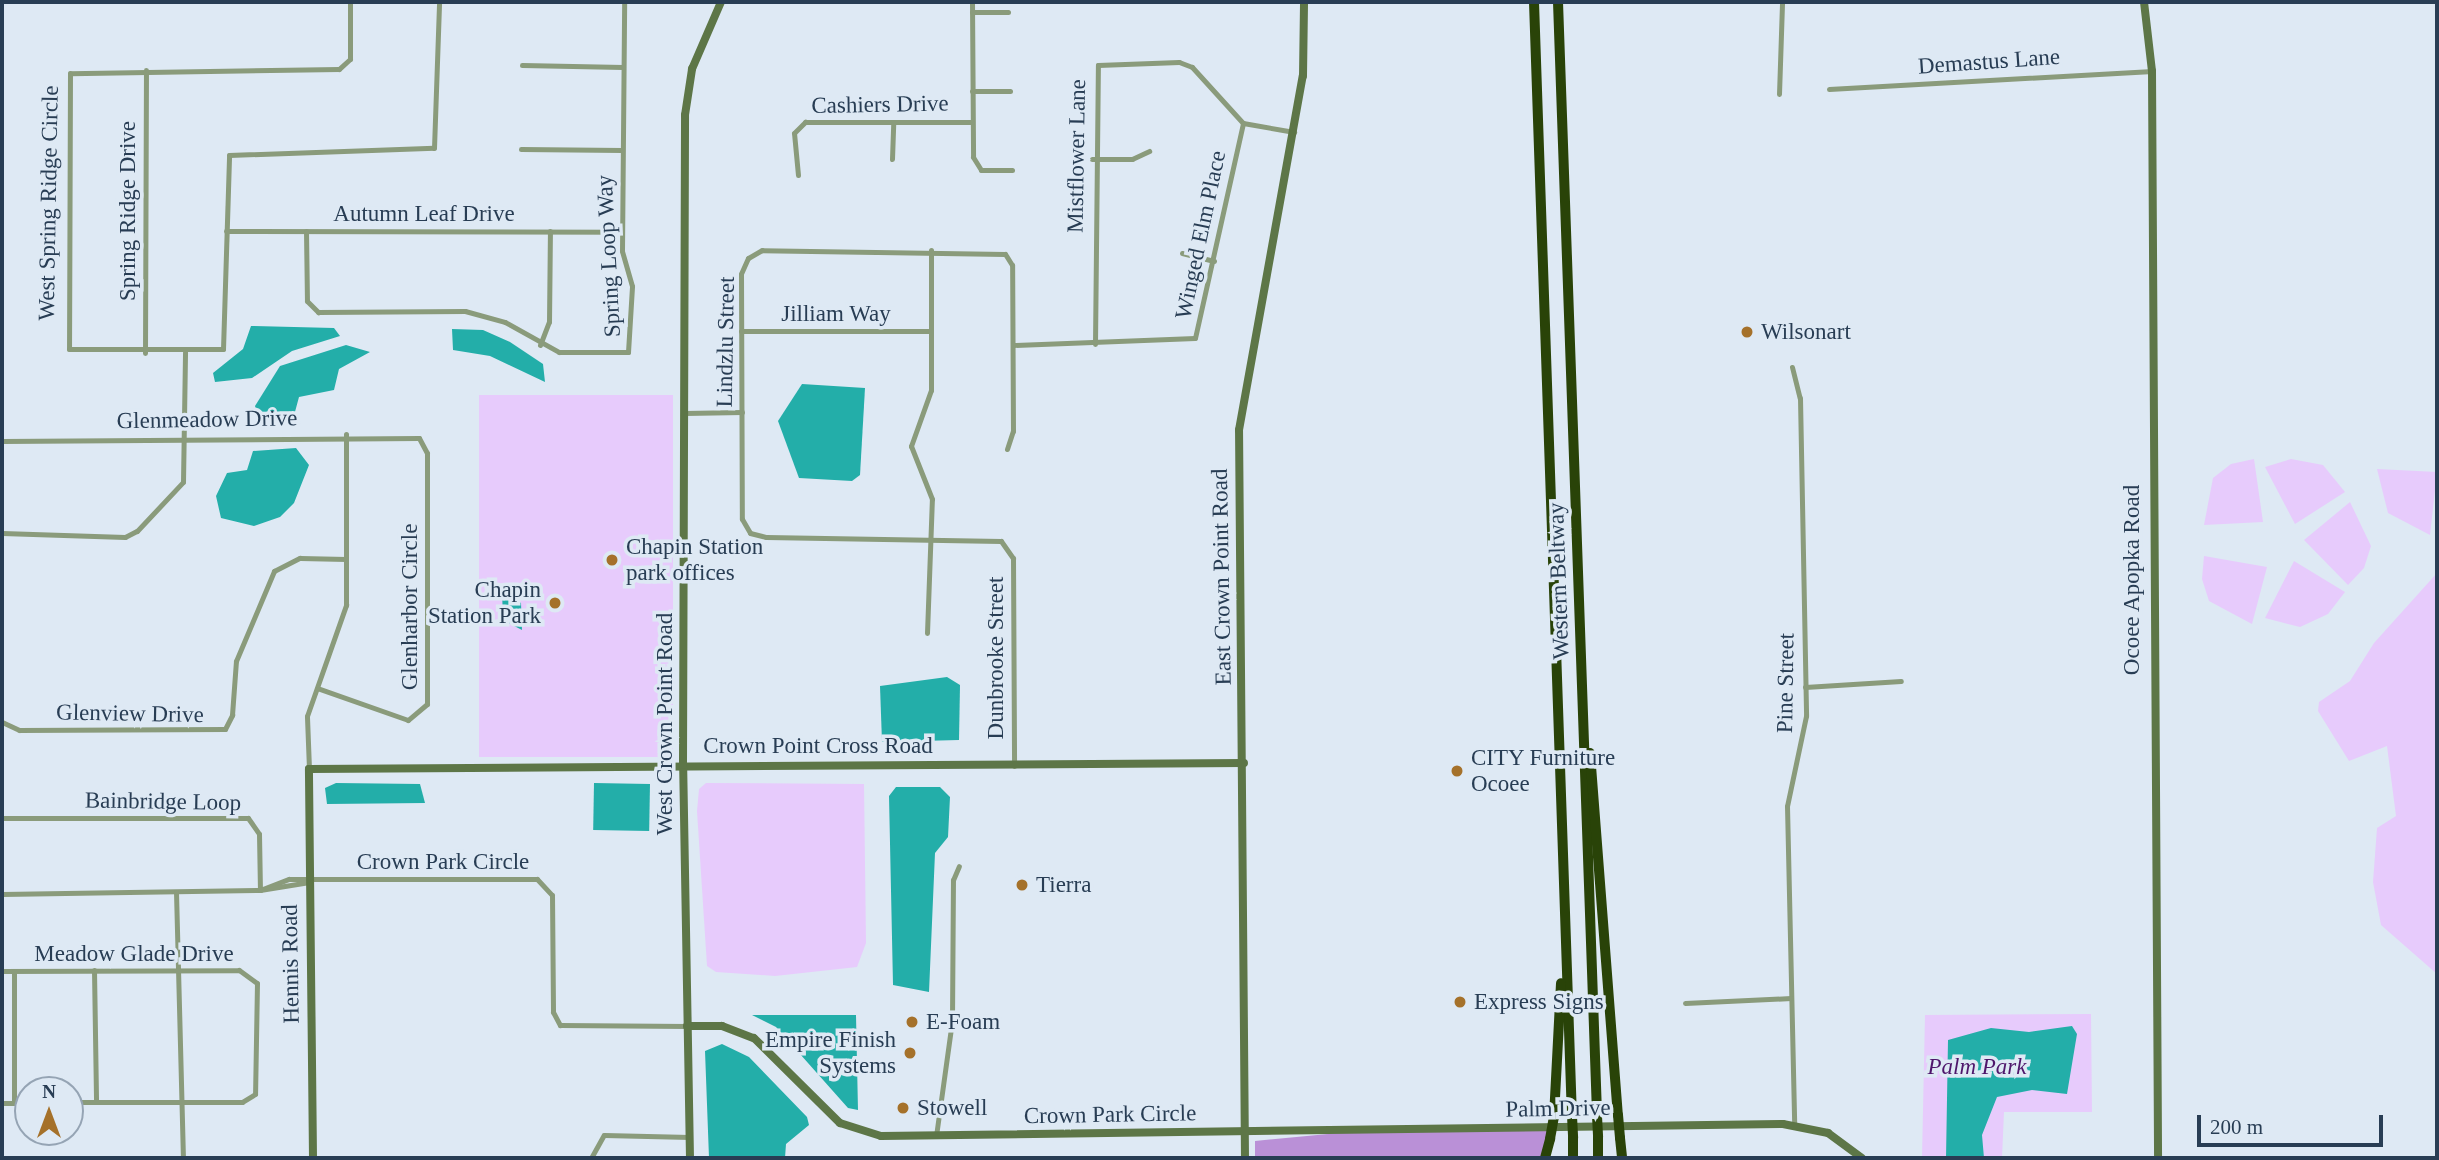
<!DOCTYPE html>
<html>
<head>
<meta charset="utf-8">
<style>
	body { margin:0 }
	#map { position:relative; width:2439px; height:1160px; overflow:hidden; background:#dee9f4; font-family:Georgia,serif }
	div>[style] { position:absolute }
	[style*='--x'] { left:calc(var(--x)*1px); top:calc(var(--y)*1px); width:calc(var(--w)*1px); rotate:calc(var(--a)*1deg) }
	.green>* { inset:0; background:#e7cbfc; transform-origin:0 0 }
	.forest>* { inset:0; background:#ba90d7 }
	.water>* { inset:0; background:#23aea9; transform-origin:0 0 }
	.street>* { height:5px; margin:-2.5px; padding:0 2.5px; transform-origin:2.5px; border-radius:2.5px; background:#8a9b7b }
	.secondary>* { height:8px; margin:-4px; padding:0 4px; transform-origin:4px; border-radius:4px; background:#5d7647 }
	.highway>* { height:10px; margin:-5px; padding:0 5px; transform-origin:5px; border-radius:5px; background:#294308 }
	.highway-bridge>* { height:10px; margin:-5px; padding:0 5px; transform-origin:5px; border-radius:5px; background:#294308 }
	.dots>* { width:19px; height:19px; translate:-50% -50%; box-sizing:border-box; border:4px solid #dee9f4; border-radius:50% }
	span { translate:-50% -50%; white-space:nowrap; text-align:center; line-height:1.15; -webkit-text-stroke:7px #dee9f4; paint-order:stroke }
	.street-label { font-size:23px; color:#283d54 }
	.poi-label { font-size:23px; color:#283d54 }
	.left { translate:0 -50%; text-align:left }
	.right { translate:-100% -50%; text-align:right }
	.park-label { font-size:23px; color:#4e166b; font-style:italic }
	.frame { position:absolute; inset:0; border:4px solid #283d54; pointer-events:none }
	.north { position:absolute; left:14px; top:1076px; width:70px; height:70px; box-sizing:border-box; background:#dee9f4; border:2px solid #95a4b4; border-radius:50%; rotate:0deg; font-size:19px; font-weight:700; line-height:28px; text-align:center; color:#283d54 }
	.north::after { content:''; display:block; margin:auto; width:24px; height:32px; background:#a5712a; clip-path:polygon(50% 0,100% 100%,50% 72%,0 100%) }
	.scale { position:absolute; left:2197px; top:1115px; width:186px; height:32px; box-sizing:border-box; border:4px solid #283d54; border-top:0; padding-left:9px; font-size:21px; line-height:24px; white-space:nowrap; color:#283d54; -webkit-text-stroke:5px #dee9f4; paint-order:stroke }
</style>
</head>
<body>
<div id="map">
	<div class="green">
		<div style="left:673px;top:395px;width:362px;height:194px;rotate:90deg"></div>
		<div style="clip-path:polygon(2254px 459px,2263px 522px,2204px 525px,2213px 478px,2231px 464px)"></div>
		<div style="clip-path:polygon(2291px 459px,2323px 465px,2345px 492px,2295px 524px,2265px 467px)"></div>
		<div style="clip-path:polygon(2377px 469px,2437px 472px,2430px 535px,2388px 513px)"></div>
		<div style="clip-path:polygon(2350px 502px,2371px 546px,2364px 568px,2348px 585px,2304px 540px)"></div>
		<div style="clip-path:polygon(2204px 556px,2267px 567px,2252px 624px,2209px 601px,2202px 579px)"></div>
		<div style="clip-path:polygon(2294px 561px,2345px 592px,2328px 614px,2300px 627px,2265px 618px)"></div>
		<div style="clip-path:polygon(2437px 573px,2437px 974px,2381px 925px,2373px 882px,2377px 828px,2396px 816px,2387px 746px,2349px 761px,2318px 711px,2319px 702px,2350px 681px,2374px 643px)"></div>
		<div style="clip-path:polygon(706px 783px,864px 784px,866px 943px,857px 967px,775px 976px,716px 972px,707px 966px,697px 811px,699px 789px)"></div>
		<div style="clip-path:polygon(2091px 1014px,2092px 1112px,2004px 1112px,2002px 1158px,1922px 1158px,1925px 1015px)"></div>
	</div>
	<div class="forest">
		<div style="clip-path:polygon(1552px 1127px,1544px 1158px,1255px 1158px,1255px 1141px,1349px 1132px)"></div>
	</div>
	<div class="water">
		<div style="clip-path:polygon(251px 326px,334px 328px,340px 336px,292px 351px,252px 378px,215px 382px,213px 373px,243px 349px)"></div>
		<div style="clip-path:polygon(452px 329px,483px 330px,510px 342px,543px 364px,545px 382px,490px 356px,453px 350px)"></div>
		<div style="clip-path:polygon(346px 345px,370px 352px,339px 369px,334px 390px,299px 397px,292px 423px,259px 420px,255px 406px,280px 366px)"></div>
		<div style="clip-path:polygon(802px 384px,865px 388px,860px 475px,852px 481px,799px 478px,778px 421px)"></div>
		<div style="clip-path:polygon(296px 448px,309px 465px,294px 503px,280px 517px,254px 526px,221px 518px,216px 496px,227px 473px,247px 470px,253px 451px)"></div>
		<div style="clip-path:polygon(502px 590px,521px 603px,522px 630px,503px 620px)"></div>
		<div style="clip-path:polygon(947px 677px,960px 685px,959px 740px,882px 742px,880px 686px)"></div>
		<div style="clip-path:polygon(336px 783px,420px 784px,425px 803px,327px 804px,325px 788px)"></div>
		<div style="left:594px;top:783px;width:56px;height:47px;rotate:1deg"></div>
		<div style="clip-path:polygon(896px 787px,940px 787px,950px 797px,948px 837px,935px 853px,929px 992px,893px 985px,889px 796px)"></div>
		<div style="clip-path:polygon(752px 1015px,856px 1015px,858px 1110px,848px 1108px,776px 1027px)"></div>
		<div style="clip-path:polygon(2072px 1026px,2077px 1034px,2067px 1094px,2032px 1090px,1997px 1097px,1982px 1135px,1984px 1158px,1946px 1158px,1948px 1040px,1991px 1028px,2029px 1032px)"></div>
		<div style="clip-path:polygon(722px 1044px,749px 1057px,807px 1117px,809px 1125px,786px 1144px,785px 1158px,709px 1158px,705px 1051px)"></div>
	</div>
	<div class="street">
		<div style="--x:350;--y:2;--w:57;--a:90"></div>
		<div style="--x:350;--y:59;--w:15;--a:138"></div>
		<div style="--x:339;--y:69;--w:269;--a:179.1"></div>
		<div style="--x:70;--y:73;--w:276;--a:90.2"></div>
		<div style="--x:69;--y:349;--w:154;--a:0"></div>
		<div style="--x:223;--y:349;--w:194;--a:-88.2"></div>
		<div style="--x:229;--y:155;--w:205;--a:-2"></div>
		<div style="--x:434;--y:148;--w:146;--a:-88"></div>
		<div style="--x:972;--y:2;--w:155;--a:89.6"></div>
		<div style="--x:973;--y:157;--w:15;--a:58"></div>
		<div style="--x:981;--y:170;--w:31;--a:0"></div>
		<div style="--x:972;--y:12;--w:36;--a:0"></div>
		<div style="--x:522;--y:65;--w:101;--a:1.1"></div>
		<div style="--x:1829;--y:89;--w:324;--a:-3.2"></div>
		<div style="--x:972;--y:91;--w:38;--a:0"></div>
		<div style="--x:1779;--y:94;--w:92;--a:-88.1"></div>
		<div style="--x:521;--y:149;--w:101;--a:0.6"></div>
		<div style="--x:892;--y:159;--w:37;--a:-88"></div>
		<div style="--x:1092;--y:159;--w:40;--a:0"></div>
		<div style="--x:1132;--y:159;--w:19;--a:-25"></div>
		<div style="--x:798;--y:175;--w:42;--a:-95.4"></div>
		<div style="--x:794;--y:133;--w:16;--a:-45"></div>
		<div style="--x:805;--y:122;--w:167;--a:0"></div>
		<div style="--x:226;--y:231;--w:396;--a:0.1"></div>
		<div style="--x:306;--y:231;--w:70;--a:89.2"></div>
		<div style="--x:307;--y:301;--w:16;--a:45"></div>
		<div style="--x:318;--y:312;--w:147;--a:-0.4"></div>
		<div style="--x:465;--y:311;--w:41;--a:15.4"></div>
		<div style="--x:505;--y:322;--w:62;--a:29.1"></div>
		<div style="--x:559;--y:352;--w:69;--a:0"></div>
		<div style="--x:628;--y:352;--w:66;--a:-86.5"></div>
		<div style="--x:632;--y:286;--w:36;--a:-106"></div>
		<div style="--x:622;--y:251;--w:249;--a:-89.5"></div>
		<div style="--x:1182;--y:253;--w:33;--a:14"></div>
		<div style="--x:741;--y:331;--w:189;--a:0"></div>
		<div style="--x:1095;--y:344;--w:279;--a:-89.4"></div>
		<div style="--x:1098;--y:65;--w:81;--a:-2.1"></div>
		<div style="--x:1179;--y:62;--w:14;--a:21"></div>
		<div style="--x:1192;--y:67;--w:76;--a:47.7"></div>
		<div style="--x:1243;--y:123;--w:52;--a:10"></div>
		<div style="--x:540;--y:345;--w:25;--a:-69"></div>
		<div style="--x:549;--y:322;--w:91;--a:-89.4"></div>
		<div style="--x:1013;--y:345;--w:182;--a:-2.2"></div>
		<div style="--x:1195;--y:338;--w:220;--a:-77.4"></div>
		<div style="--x:145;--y:353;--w:283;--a:-89.8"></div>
		<div style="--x:1792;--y:367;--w:32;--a:76"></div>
		<div style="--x:1800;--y:398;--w:318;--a:88.9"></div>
		<div style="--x:1806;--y:716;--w:92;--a:101.9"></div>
		<div style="--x:1787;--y:806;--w:318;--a:88.7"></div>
		<div style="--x:685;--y:413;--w:57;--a:-1"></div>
		<div style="--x:2;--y:441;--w:417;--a:-0.4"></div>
		<div style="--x:419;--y:438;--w:17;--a:62"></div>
		<div style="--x:427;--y:453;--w:251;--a:90"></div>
		<div style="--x:427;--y:704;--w:25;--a:140"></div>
		<div style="--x:408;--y:720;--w:96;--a:-160.6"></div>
		<div style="--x:1007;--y:449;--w:19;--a:-72"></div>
		<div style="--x:1013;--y:431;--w:166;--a:-90.3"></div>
		<div style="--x:1012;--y:265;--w:13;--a:-122"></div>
		<div style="--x:1005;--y:254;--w:243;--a:-179.1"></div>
		<div style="--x:762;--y:250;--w:16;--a:150"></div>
		<div style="--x:748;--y:258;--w:17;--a:114"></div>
		<div style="--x:741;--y:274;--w:245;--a:89.8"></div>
		<div style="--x:742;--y:519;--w:16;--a:60"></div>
		<div style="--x:750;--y:533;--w:16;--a:14"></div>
		<div style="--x:766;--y:537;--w:235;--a:1"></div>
		<div style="--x:1001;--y:541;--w:21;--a:55"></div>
		<div style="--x:1013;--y:558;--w:208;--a:89.7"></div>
		<div style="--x:2;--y:533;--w:123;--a:1.9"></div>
		<div style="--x:125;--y:537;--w:13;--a:-27"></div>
		<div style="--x:137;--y:531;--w:67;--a:-46.8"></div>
		<div style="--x:183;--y:482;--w:130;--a:-89.1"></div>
		<div style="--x:927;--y:633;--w:134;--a:-87.9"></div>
		<div style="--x:932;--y:499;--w:57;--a:-111.6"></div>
		<div style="--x:911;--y:446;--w:59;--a:-70.3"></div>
		<div style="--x:931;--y:390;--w:140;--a:-90"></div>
		<div style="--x:1805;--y:687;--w:96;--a:-3.6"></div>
		<div style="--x:2;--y:722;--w:19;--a:25"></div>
		<div style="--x:19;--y:730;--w:206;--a:-0.3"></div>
		<div style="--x:225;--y:729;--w:16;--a:-63"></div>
		<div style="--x:232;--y:715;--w:54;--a:-85.8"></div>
		<div style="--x:236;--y:661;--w:98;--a:-67.1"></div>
		<div style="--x:274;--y:571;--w:29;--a:-27"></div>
		<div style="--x:300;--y:558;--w:46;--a:1.2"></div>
		<div style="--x:309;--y:769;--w:53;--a:-92.2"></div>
		<div style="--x:307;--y:716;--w:118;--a:-70.6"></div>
		<div style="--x:346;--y:605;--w:171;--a:-90"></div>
		<div style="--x:2;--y:818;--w:246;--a:0"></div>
		<div style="--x:248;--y:818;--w:19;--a:55"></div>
		<div style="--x:259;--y:834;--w:56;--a:89"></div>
		<div style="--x:260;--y:890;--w:258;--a:179.1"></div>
		<div style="--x:260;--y:890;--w:31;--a:-21"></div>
		<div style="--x:289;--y:879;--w:248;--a:0"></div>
		<div style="--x:537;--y:879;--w:22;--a:47"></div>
		<div style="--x:552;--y:895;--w:117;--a:89.5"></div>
		<div style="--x:553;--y:1012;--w:15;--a:62"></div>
		<div style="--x:560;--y:1025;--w:127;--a:0.5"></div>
		<div style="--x:260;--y:890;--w:50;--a:-9.3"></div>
		<div style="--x:176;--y:892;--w:266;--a:88.5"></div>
		<div style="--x:94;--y:970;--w:132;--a:89.1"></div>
		<div style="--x:2;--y:971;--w:237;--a:-0.2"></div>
		<div style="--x:239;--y:970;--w:22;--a:36"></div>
		<div style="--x:257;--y:983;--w:111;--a:91"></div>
		<div style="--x:255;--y:1094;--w:15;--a:148"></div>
		<div style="--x:242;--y:1102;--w:172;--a:180"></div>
		<div style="--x:14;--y:971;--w:132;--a:90"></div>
		<div style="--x:1685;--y:1003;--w:106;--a:-2.7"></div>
		<div style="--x:2;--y:1103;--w:26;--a:0"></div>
		<div style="--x:936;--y:1136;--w:117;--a:-82.1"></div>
		<div style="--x:952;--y:1020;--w:140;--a:-89.6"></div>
		<div style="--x:953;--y:880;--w:15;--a:-67"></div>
		<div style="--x:591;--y:1158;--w:26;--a:-61"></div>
		<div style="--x:604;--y:1135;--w:86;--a:1.3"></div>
	</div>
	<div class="secondary">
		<div style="--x:2144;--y:2;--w:69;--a:83.4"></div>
		<div style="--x:2152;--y:71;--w:1087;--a:89.68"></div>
		<div style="--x:687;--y:1026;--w:35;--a:0"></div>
		<div style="--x:722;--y:1026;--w:34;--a:21"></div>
		<div style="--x:754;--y:1038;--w:121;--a:44.7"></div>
		<div style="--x:840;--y:1123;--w:43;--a:17.6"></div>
		<div style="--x:881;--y:1136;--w:902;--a:-0.76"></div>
		<div style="--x:1783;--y:1124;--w:46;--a:11.3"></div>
		<div style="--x:1828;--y:1133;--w:42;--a:36.3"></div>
		<div style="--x:313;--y:1158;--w:389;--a:-90.6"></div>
		<div style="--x:309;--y:769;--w:935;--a:-0.37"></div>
		<div style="--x:690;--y:1158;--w:393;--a:-91"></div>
		<div style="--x:683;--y:765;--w:650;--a:-89.82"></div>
		<div style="--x:685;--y:115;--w:47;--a:-81.3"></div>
		<div style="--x:692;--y:69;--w:73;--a:-66.6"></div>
		<div style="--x:1245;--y:1158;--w:728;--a:-90.47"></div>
		<div style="--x:1239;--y:430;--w:360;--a:-79.8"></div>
		<div style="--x:1303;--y:76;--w:74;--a:-89.2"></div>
	</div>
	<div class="highway">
		<div style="--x:1534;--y:2;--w:1115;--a:88.05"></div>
		<div style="--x:1558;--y:2;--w:1115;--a:87.99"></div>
		<div style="--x:1590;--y:753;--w:363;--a:85.6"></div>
		<div style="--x:1554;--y:1117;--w:134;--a:-87"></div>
		<div style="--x:1598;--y:1137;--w:21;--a:90"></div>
		<div style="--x:1573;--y:1138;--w:20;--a:90"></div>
		<div style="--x:1620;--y:1138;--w:20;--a:84"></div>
		<div style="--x:1545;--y:1158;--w:20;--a:-75"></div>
	</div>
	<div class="highway-bridge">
		<div style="--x:1618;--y:1115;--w:23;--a:85"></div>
		<div style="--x:1572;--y:1116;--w:22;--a:87"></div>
		<div style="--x:1597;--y:1116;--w:21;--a:87"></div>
		<div style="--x:1550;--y:1139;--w:22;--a:-80"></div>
	</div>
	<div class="dots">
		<div style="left:1747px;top:332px;background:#a5712a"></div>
		<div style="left:612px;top:560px;background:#a5712a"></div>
		<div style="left:555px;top:603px;background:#a5712a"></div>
		<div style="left:1457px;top:771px;background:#a5712a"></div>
		<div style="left:1022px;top:885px;background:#a5712a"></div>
		<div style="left:1460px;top:1002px;background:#a5712a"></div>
		<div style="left:912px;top:1022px;background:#a5712a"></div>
		<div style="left:910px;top:1053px;background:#a5712a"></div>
		<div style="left:903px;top:1108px;background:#a5712a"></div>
	</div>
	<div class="street-label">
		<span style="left:1989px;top:62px;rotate:-4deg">Demastus Lane</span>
		<span style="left:880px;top:105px;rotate:-1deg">Cashiers Drive</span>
		<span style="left:1077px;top:156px;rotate:-89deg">Mistflower Lane</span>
		<span style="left:49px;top:203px;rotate:-89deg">West Spring Ridge Circle</span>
		<span style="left:128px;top:211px;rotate:-90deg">Spring Ridge Drive</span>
		<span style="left:424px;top:214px">Autumn Leaf Drive</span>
		<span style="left:1201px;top:235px;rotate:-78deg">Winged Elm Place</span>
		<span style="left:609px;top:256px;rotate:-93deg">Spring Loop Way</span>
		<span style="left:836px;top:314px">Jilliam Way</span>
		<span style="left:726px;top:342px;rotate:-89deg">Lindzlu Street</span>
		<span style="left:207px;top:420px;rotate:-1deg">Glenmeadow Drive</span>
		<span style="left:1222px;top:577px;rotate:-91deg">East Crown Point Road</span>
		<span style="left:2132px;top:580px;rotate:-90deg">Ocoee Apopka Road</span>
		<span style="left:1559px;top:581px;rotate:-92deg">Western Beltway</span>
		<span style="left:410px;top:607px;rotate:-90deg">Glenharbor Circle</span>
		<span style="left:996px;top:658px;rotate:-90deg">Dunbrooke Street</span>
		<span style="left:1786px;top:683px;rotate:-89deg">Pine Street</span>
		<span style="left:130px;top:714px;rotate:1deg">Glenview Drive</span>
		<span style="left:665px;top:724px;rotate:-90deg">West Crown Point Road</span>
		<span style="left:818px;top:746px">Crown Point Cross Road</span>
		<span style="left:163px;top:802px;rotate:1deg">Bainbridge Loop</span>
		<span style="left:443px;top:862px">Crown Park Circle</span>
		<span style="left:134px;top:954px">Meadow Glade Drive</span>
		<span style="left:291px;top:964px;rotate:-91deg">Hennis Road</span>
		<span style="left:1558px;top:1109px;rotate:-1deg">Palm Drive</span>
		<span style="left:1110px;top:1115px;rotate:-1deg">Crown Park Circle</span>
	</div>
	<div class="poi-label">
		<span class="left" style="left:1761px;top:332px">Wilsonart</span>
		<span class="left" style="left:626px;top:560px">Chapin Station<br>park offices</span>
		<span class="right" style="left:541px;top:603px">Chapin<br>Station Park</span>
		<span class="left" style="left:1471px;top:771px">CITY Furniture<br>Ocoee</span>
		<span class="left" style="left:1036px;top:885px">Tierra</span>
		<span class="left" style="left:1474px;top:1002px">Express Signs</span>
		<span class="left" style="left:926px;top:1022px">E-Foam</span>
		<span class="right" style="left:896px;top:1053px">Empire Finish<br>Systems</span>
		<span class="left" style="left:917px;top:1108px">Stowell</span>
	</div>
	<div class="park-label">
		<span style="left:1977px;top:1067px">Palm Park</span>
	</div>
	<div class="frame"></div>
	<div class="north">N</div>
	<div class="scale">200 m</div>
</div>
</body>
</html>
